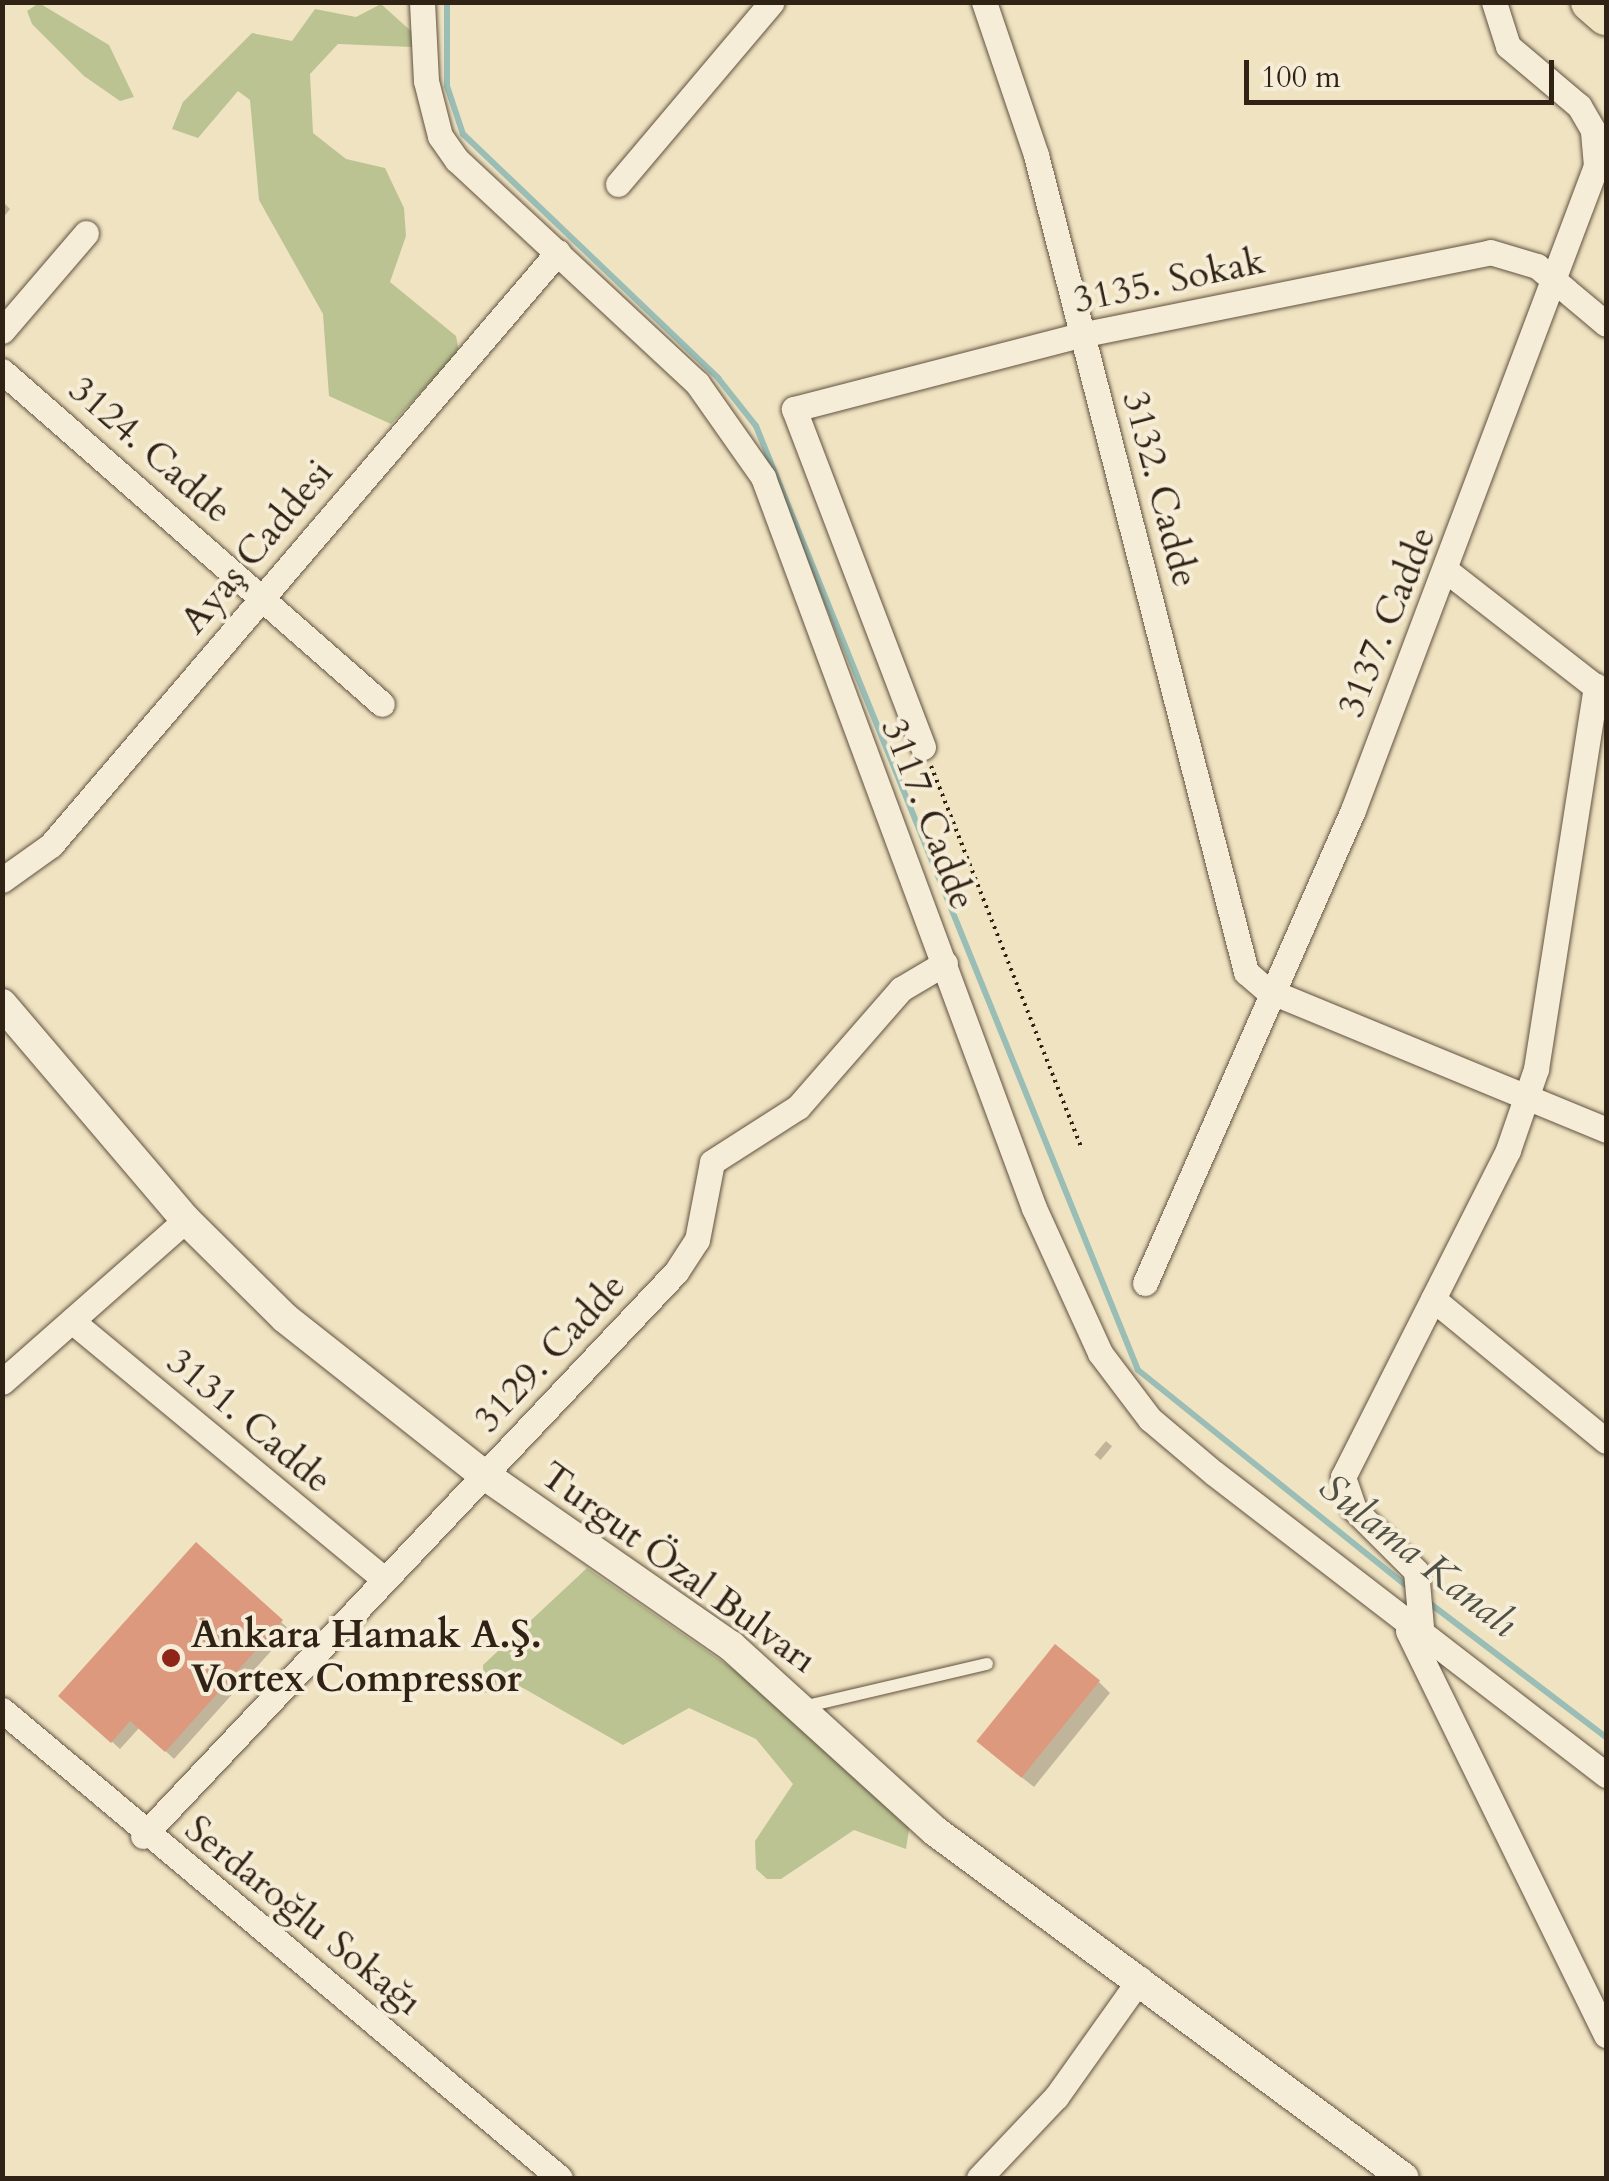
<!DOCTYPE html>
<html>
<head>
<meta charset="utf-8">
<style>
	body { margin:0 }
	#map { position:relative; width:1609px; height:2181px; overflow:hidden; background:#f0e3c1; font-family:Cardo,serif }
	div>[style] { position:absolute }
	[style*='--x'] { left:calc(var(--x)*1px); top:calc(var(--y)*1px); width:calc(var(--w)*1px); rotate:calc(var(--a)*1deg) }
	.green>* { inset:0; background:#bbc392 }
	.shadow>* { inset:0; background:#0003; transform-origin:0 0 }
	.stream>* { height:6px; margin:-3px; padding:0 3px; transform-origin:3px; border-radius:3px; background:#9abeb5 }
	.building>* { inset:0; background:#dc997d; transform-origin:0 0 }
	.path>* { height:4px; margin-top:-2px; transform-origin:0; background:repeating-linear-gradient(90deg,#312216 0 2.5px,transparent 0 7.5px) }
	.roads { filter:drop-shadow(0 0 2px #615241) drop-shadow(0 0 2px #615241) }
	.service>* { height:12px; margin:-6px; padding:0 6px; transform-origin:6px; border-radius:6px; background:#f5edd7 }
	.minor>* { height:25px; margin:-12.5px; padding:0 12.5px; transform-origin:12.5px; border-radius:12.5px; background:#f5edd7 }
	.tertiary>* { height:30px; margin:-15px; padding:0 15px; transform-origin:15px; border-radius:15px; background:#f5edd7 }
	.trunk>* { height:40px; margin:-20px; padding:0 20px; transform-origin:20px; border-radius:20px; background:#f0e3c1 }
	.dots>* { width:28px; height:28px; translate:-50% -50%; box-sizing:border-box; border:5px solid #f5edd7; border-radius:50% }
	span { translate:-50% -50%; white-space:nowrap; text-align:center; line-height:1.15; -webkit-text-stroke:8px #f5edd7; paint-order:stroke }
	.street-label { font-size:38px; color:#312216 }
	.poi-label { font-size:38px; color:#312216; font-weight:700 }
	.left { translate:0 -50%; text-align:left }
	.water-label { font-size:40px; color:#505146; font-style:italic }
	.frame { position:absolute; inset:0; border:5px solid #312216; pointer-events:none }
	.scale { position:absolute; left:1244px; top:60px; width:310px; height:45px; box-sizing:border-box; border:5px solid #312216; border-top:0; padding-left:12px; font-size:30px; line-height:35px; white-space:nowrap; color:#312216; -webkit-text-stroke:8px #f5edd7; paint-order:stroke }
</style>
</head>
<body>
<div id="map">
	<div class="green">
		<div style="clip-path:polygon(39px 3px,109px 45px,134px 97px,120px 101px,84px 76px,32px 24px,27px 11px)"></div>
		<div style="clip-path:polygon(381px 4px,412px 32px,412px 47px,338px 44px,310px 74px,313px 133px,346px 159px,385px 168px,404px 208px,406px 236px,390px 282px,456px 336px,459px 351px,391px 424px,329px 396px,323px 314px,259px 200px,250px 100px,238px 91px,198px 138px,172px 129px,183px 102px,252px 33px,292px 41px,315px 9px,356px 17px)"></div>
		<div style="clip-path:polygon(587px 1568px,762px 1689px,910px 1824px,906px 1849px,854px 1830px,781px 1879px,767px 1879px,756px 1869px,755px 1841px,793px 1784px,756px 1739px,689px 1708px,623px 1745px,523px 1688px,484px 1693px,483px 1665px)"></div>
	</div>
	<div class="shadow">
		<div style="clip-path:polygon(2px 201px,10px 209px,2px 219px)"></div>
		<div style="left:1106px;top:1441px;width:8px;height:18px;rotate:40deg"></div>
		<div style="clip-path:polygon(196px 1546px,290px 1630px,174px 1759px,140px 1727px,120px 1749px,70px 1703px)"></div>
		<div style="clip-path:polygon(1099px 1682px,1110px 1693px,1034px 1787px,991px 1753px)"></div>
	</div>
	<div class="stream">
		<div style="--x:447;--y:2;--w:84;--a:90"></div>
		<div style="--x:447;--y:86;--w:51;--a:71.6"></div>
		<div style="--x:463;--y:134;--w:353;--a:43.7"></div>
		<div style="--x:718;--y:378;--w:61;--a:51.6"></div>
		<div style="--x:756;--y:426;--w:1018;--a:67.97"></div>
		<div style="--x:1138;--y:1370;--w:349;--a:38.8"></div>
		<div style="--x:1428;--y:1602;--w:223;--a:37.2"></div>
	</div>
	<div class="building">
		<div style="clip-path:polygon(196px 1542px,283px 1620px,165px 1752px,130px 1721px,111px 1743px,58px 1696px)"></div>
		<div style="left:1055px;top:1644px;width:58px;height:125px;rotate:39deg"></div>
	</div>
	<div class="path">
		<div style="--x:931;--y:766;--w:412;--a:68.5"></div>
	</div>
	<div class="roads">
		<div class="service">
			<div style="--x:803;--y:1707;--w:189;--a:-13.2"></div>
		</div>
		<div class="minor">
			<div style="--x:422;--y:2;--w:79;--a:87.1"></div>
			<div style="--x:426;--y:81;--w:57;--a:75.7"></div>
			<div style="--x:440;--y:136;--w:29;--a:55"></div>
			<div style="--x:457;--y:160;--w:328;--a:42.9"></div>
			<div style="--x:697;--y:383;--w:115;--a:54.9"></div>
			<div style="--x:763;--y:477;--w:780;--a:69.66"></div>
			<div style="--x:1034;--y:1208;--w:159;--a:65.5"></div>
			<div style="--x:1100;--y:1353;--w:83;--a:52.9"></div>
			<div style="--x:1150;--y:1419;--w:84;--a:40.2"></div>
			<div style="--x:1214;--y:1473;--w:495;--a:37.6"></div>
			<div style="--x:984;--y:2;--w:162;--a:71.2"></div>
			<div style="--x:1036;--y:155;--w:844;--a:75.58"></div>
			<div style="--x:1246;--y:972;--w:28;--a:41"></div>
			<div style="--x:1267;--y:990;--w:367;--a:22.4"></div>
			<div style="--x:618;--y:184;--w:238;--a:-49.8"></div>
			<div style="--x:2;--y:331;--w:129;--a:-49.4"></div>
			<div style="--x:2;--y:371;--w:505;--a:41.23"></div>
			<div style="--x:1447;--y:571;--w:202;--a:37.9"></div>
			<div style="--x:923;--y:747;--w:362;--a:-110.9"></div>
			<div style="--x:794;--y:409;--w:295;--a:-14.5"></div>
			<div style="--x:1080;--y:335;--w:418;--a:-11.4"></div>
			<div style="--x:1490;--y:252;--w:49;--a:16.6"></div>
			<div style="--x:1537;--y:266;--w:90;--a:40"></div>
			<div style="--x:2;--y:880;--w:60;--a:-35.5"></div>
			<div style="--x:51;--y:845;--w:780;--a:-49.47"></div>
			<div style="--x:1145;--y:1283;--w:517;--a:-66.26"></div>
			<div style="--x:1353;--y:810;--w:688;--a:-69.33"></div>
			<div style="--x:1596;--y:166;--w:36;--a:-95"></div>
			<div style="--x:1593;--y:130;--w:28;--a:-120"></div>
			<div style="--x:1579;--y:106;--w:93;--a:-139.8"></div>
			<div style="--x:1508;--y:46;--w:46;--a:-107.7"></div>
			<div style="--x:1433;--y:1299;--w:224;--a:39.4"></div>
			<div style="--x:72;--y:1321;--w:400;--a:39.6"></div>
			<div style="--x:2;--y:1382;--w:245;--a:-41.4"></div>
			<div style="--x:1408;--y:1631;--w:450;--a:63.9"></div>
			<div style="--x:1422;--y:1638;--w:67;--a:-95.1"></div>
			<div style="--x:1416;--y:1571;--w:88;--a:-135"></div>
			<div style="--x:1354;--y:1509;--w:34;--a:-109"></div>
			<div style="--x:1343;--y:1477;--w:366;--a:-63.2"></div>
			<div style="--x:1508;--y:1150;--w:86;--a:-70.9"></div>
			<div style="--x:1536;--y:1069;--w:388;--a:-81.1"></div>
			<div style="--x:2;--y:1710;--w:728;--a:39.99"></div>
			<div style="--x:143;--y:1836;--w:776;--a:-46.62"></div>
			<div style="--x:676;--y:1272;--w:38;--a:-57"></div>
			<div style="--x:697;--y:1240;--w:79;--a:-79.1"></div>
			<div style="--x:712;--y:1162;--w:102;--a:-32.6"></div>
			<div style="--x:798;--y:1107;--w:157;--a:-48.9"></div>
			<div style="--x:901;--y:989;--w:51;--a:-30.6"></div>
			<div style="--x:979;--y:2178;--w:112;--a:-46.5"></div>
			<div style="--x:1056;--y:2097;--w:145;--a:-54.6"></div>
		</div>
		<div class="tertiary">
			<div style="--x:2;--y:1004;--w:284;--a:49.6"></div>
			<div style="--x:186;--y:1220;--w:139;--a:44.7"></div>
			<div style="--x:285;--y:1318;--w:247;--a:38.3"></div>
			<div style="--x:479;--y:1471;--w:307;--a:34.8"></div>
			<div style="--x:731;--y:1646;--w:275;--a:42.2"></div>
			<div style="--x:935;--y:1831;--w:583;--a:36.5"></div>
		</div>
		<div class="trunk">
			<div style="--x:1591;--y:2;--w:20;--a:41"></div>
		</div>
	</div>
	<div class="dots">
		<div style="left:171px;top:1658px;background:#8f2418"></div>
	</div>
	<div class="street-label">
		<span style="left:1169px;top:281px;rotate:-12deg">3135. Sokak</span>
		<span style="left:150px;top:450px;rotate:41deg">3124. Cadde</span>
		<span style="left:1160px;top:489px;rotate:75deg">3132. Cadde</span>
		<span style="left:257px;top:547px;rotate:-50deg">Ayaş Caddesi</span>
		<span style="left:1387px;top:622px;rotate:-68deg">3137. Cadde</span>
		<span style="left:928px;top:814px;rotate:69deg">3117. Cadde</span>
		<span style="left:550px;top:1353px;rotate:-47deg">3129. Cadde</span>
		<span style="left:249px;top:1421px;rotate:40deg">3131. Cadde</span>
		<span style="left:678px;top:1568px;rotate:36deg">Turgut Özal Bulvarı</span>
		<span style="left:303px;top:1916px;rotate:39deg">Serdaroğlu Sokağı</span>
	</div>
	<div class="poi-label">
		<span class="left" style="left:191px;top:1658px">Ankara Hamak A.Ş.<br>Vortex Compressor</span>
	</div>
	<div class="water-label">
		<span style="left:1418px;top:1556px;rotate:38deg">Sulama Kanalı</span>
	</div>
	<div class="frame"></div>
	<div class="scale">100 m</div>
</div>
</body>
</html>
